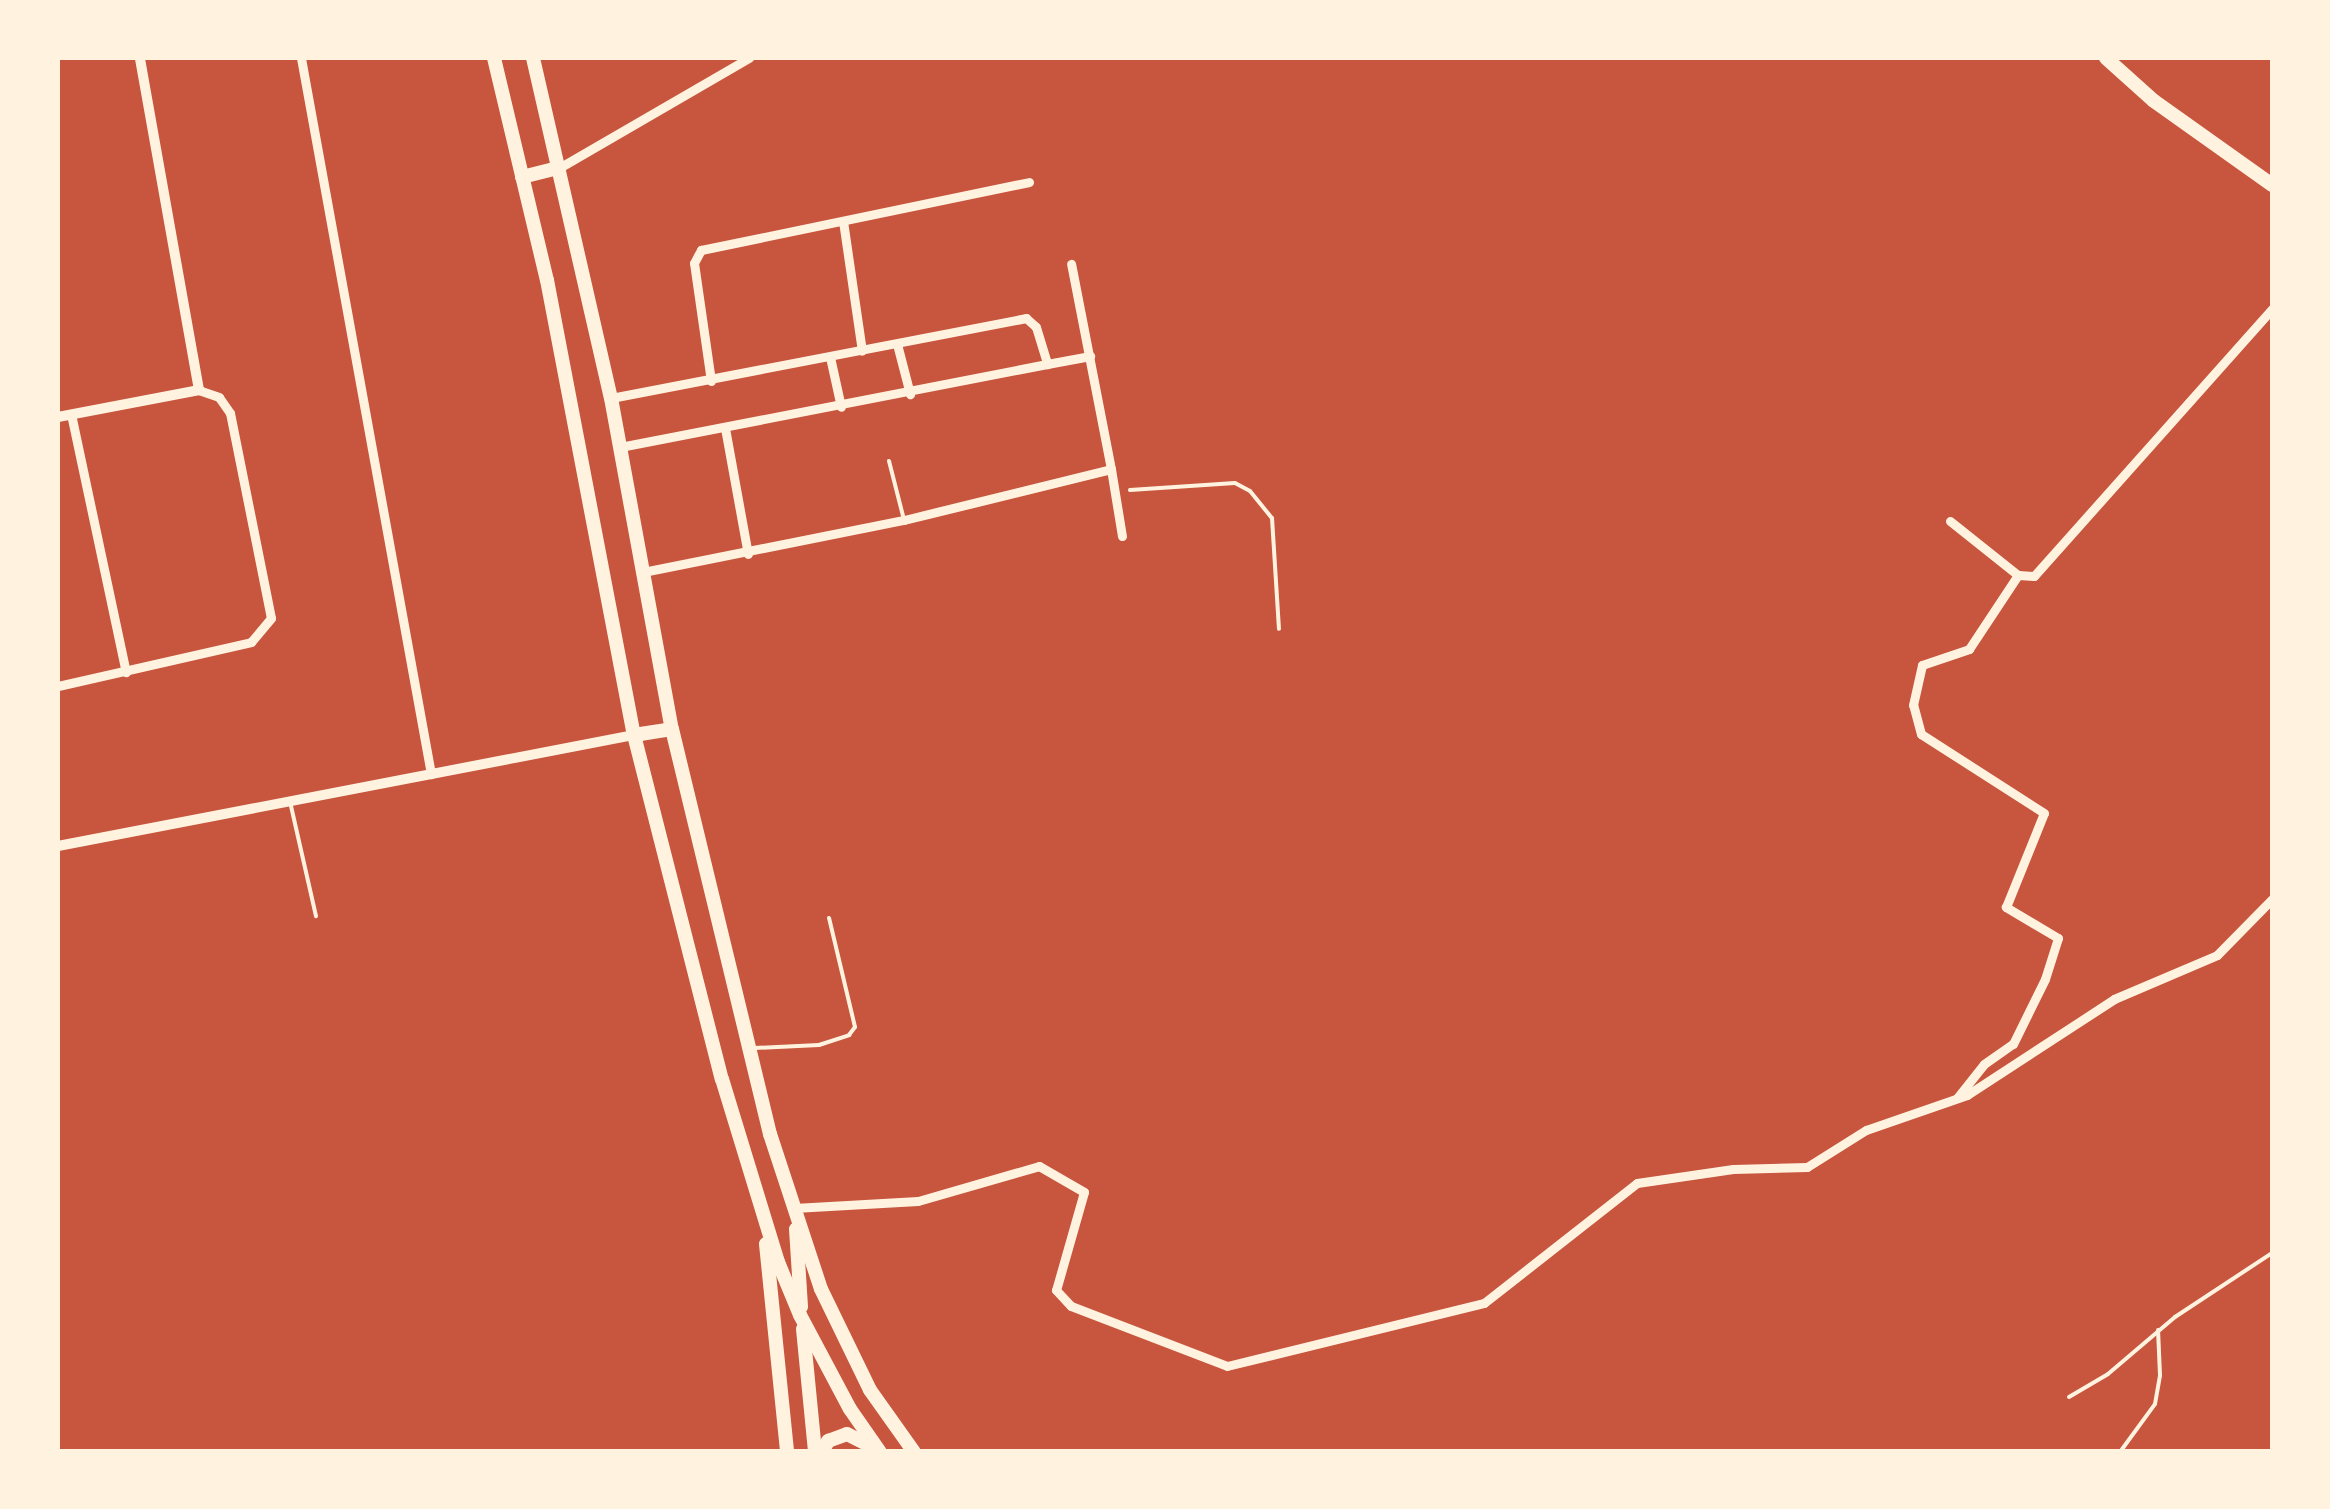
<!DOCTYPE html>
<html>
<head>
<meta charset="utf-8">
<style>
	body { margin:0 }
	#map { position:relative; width:2330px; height:1509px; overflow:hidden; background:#c8553d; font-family:"Archivo Narrow",sans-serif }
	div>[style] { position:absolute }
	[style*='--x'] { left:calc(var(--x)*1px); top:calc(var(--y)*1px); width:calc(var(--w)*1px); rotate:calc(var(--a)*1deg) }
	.path>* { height:4px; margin:-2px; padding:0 2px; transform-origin:2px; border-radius:2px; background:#fff3e0 }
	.service>* { height:4px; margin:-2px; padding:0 2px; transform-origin:2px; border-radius:2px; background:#fff3e0 }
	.minor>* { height:9px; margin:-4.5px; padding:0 4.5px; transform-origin:4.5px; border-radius:4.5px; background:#fff3e0 }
	.tertiary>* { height:10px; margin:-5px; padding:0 5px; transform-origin:5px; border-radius:5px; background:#fff3e0 }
	.primary>* { height:14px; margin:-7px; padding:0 7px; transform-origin:7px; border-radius:7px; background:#fff3e0 }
	.trunk>* { height:14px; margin:-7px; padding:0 7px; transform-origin:7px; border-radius:7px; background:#fff3e0 }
	span { translate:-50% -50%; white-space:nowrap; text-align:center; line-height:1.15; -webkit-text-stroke:8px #fff3e0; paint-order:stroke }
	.frame { position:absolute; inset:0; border:60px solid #fff3e0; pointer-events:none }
</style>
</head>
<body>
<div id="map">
	<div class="path">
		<div style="--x:1130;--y:490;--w:105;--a:-3.8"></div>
		<div style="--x:1235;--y:483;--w:17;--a:28"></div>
		<div style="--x:1250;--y:491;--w:35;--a:51"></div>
		<div style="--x:1272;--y:518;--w:111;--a:86.4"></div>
	</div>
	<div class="service">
		<div style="--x:889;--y:461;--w:61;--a:75.7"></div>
		<div style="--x:291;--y:806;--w:113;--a:77.2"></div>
		<div style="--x:755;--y:1048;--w:64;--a:-2.7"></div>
		<div style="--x:819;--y:1045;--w:32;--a:-18"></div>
		<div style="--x:849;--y:1035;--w:10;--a:-53"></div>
		<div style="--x:855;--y:1027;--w:112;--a:-103.4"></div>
		<div style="--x:2069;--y:1397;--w:45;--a:-30.5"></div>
		<div style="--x:2108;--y:1374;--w:88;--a:-40.4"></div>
		<div style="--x:2175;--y:1317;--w:116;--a:-33.4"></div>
		<div style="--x:2120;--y:1452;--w:59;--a:-53.9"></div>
		<div style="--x:2155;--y:1404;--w:29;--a:-80"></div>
		<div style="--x:2160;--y:1375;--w:45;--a:-92.5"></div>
	</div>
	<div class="minor">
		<div style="--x:301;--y:58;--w:728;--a:79.71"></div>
		<div style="--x:559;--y:168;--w:220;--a:-30.1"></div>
		<div style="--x:843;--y:221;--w:131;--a:81.7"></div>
		<div style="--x:897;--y:344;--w:52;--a:75.4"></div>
		<div style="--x:830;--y:357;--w:51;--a:77.6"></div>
		<div style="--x:711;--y:381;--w:119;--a:-98.2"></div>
		<div style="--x:694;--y:263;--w:15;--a:-62"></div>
		<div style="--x:701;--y:250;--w:335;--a:-11.7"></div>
		<div style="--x:611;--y:398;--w:423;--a:-10.9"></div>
		<div style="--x:1026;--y:318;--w:13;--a:42"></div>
		<div style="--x:1036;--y:327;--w:39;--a:73"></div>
		<div style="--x:1047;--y:364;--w:44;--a:-10.5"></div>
		<div style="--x:71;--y:414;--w:264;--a:78"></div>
		<div style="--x:725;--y:428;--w:128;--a:79.7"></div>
		<div style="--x:620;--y:447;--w:435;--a:-11"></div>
		<div style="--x:1111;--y:469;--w:68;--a:80.7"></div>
		<div style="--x:1950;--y:521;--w:87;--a:38.5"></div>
		<div style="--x:2018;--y:575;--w:16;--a:4"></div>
		<div style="--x:2034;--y:576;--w:358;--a:-48.3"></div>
		<div style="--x:643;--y:572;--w:266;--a:-11.3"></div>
		<div style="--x:904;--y:520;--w:213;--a:-13.8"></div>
		<div style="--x:1111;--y:469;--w:209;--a:-101"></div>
		<div style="--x:58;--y:686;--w:198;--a:-12.8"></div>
		<div style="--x:251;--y:642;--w:31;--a:-50"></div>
		<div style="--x:271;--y:618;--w:209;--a:-101.3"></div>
		<div style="--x:230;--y:413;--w:19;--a:-125"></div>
		<div style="--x:219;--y:397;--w:21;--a:-161"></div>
		<div style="--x:1957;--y:1098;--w:43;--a:-51.5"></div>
		<div style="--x:1984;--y:1064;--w:35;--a:-35"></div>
		<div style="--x:2013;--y:1044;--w:72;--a:-63.8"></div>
		<div style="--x:2045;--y:979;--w:43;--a:-72.4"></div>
		<div style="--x:2058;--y:938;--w:61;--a:-149.2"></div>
		<div style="--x:2006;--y:907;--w:101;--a:-68"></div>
		<div style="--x:2044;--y:813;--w:146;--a:-147.3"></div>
		<div style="--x:1921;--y:734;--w:30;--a:-105"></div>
		<div style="--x:1913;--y:705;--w:41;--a:-77.3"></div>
		<div style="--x:1922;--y:665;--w:50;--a:-18.8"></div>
		<div style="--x:1969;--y:649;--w:89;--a:-56.5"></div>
		<div style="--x:794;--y:1208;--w:124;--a:-3.2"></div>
		<div style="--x:918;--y:1201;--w:126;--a:-16.1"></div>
		<div style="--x:1039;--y:1166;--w:52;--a:30"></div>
		<div style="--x:1084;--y:1192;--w:102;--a:105.9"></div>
		<div style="--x:1056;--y:1290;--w:22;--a:47"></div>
		<div style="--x:1071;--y:1306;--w:167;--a:21"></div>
		<div style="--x:1227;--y:1366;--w:265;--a:-13.8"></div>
		<div style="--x:1484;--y:1303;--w:194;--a:-38.1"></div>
		<div style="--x:1637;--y:1183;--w:97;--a:-8.3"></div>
		<div style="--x:1733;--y:1169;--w:74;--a:-1.5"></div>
		<div style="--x:1807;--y:1167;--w:70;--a:-32.1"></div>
		<div style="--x:1866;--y:1130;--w:107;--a:-19.1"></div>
		<div style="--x:1967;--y:1095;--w:176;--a:-33.1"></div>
		<div style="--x:2114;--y:999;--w:112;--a:-23.1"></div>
		<div style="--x:2217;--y:955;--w:78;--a:-45.5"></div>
	</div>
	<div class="tertiary">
		<div style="--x:58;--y:417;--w:144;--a:-10.8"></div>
		<div style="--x:199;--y:390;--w:337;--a:-100.1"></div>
		<div style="--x:58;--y:846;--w:587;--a:-10.91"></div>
	</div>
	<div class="primary">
		<div style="--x:2106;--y:58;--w:64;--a:41.9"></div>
		<div style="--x:2154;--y:101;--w:145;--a:35.4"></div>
	</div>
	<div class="trunk">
		<div style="--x:494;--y:58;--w:228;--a:76.6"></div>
		<div style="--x:547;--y:280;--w:463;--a:79.2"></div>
		<div style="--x:634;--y:735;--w:355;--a:75.7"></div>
		<div style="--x:722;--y:1079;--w:191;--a:73"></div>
		<div style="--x:778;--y:1262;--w:57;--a:67.5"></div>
		<div style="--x:800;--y:1315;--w:106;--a:62"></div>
		<div style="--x:850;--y:1409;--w:52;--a:55.1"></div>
		<div style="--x:533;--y:58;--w:349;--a:77.1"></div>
		<div style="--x:611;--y:398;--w:337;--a:79.6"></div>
		<div style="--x:672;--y:729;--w:417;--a:76.4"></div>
		<div style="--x:770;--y:1134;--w:163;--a:71.8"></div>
		<div style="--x:821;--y:1289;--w:112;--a:64.1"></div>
		<div style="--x:870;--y:1390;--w:76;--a:54.6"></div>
		<div style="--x:522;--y:177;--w:38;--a:-14"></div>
		<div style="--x:634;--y:735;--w:38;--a:-9"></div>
		<div style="--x:796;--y:1229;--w:78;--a:86.3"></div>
		<div style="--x:766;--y:1244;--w:209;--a:84.2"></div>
		<div style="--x:803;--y:1329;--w:124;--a:84.4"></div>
		<div style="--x:822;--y:1452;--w:13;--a:-61"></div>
		<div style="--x:828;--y:1441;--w:20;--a:-20"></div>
		<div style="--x:847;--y:1434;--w:30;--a:27"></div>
	</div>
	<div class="frame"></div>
</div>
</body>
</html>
